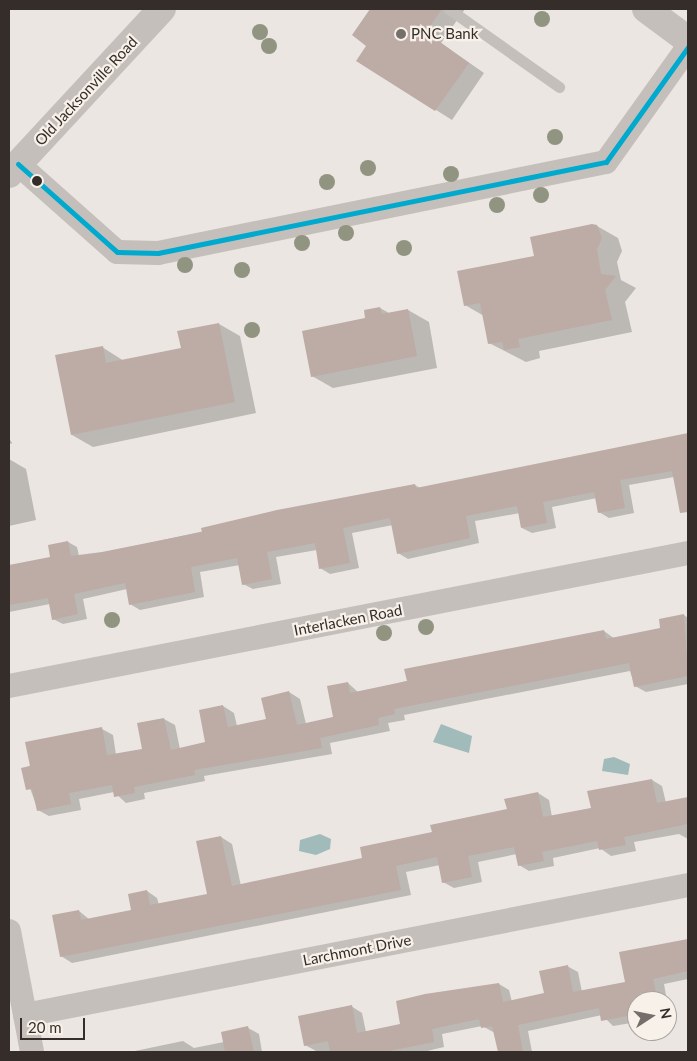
<!DOCTYPE html>
<html>
<head>
<meta charset="utf-8">
<style>
	body { margin:0 }
	#map { position:relative; width:697px; height:1061px; overflow:hidden; background:#ebe6e2; font-family:Lato,sans-serif }
	div>[style] { position:absolute }
	[style*='--x'] { left:calc(var(--x)*1px); top:calc(var(--y)*1px); width:calc(var(--w)*1px); rotate:calc(var(--a)*1deg) }
	.water>* { inset:0; background:#a0bbba }
	.shadow>* { inset:0; background:#0003 }
	.building>* { inset:0; background:#bdaba6 }
	.path>* { height:3px; margin-top:-1.5px; transform-origin:0; background:repeating-linear-gradient(90deg,#bdb7b3 0 2.5px,transparent 0 5px) }
	.service>* { height:11px; margin:-5.5px; padding:0 5.5px; transform-origin:5.5px; border-radius:5.5px; background:#c4bfbb }
	.minor>* { height:24px; margin:-12px; padding:0 12px; transform-origin:12px; border-radius:12px; background:#c4bfbb }
	.tertiary>* { height:28px; margin:-14px; padding:0 14px; transform-origin:14px; border-radius:14px; background:#c4bfbb }
	.bus-1>* { height:5px; margin:-2.5px; padding:0 2.5px; transform-origin:2.5px; border-radius:2.5px; background:#00a9ce }
	.trees>* { width:16px; height:16px; margin:-8px; border-radius:50%; background:#909480 }
	.dots>* { width:14px; height:14px; translate:-50% -50%; box-sizing:border-box; border:2px solid #f7f1ea; border-radius:50% }
	span { translate:-50% -50%; white-space:nowrap; text-align:center; line-height:1.15; -webkit-text-stroke:4.5px #f7f1ea; paint-order:stroke }
	.poi-label { font-size:15px; color:#352d29 }
	.left { translate:0 -50%; text-align:left }
	.street-label { font-size:15px; color:#352d29 }
	.frame { position:absolute; inset:0; border:10px solid #352d29; pointer-events:none }
	.north { position:absolute; left:627px; top:991px; width:50px; height:50px; box-sizing:border-box; background:#f7f1ea; border:1px solid #a9a39d; border-radius:50%; rotate:79deg; font-size:14px; font-weight:700; line-height:20px; text-align:center; color:#352d29 }
	.north::after { content:''; display:block; margin:auto; width:18px; height:22px; background:#756e6a; clip-path:polygon(50% 0,100% 100%,50% 72%,0 100%) }
	.scale { position:absolute; left:20px; top:1018px; width:65px; height:22px; box-sizing:border-box; border:2px solid #352d29; border-top:0; padding-left:6px; font-size:15px; line-height:18px; white-space:nowrap; color:#352d29; -webkit-text-stroke:4px #f7f1ea; paint-order:stroke }
</style>
</head>
<body>
<div id="map">
	<div class="water">
		<div style="clip-path:polygon(441px 724px,472px 736px,469px 753px,433px 742px)"></div>
		<div style="clip-path:polygon(614px 757px,630px 764px,628px 775px,602px 771px,604px 759px)"></div>
		<div style="clip-path:polygon(320px 834px,331px 839px,330px 849px,316px 855px,299px 851px,300px 840px)"></div>
	</div>
	<div class="shadow">
		<div style="clip-path:polygon(372px 9px,465px 9px,441px 43px,484px 73px,452px 120px,358px 61px,368px 46px,353px 35px)"></div>
		<div style="clip-path:polygon(597px 226px,618px 238px,622px 251px,617px 262px,621px 280px,636px 288px,625px 302px,632px 332px,539px 351px,540px 358px,526px 362px,489px 343px,484px 316px,465px 305px,536px 258px)"></div>
		<div style="clip-path:polygon(380px 308px,389px 313px,408px 310px,429px 322px,437px 368px,333px 388px,312px 376px)"></div>
		<div style="clip-path:polygon(219px 324px,240px 336px,256px 413px,93px 447px,72px 435px,102px 347px,124px 361px,182px 349px)"></div>
		<div style="clip-path:polygon(688px 435px,688px 502px,674px 477px,629px 485px,634px 513px,609px 518px,599px 512px,597px 498px,552px 507px,556px 528px,532px 533px,522px 528px,520px 513px,475px 521px,479px 543px,408px 559px,398px 553px,393px 525px,352px 533px,359px 568px,330px 574px,320px 568px,317px 550px,276px 557px,281px 584px,253px 589px,243px 584px,240px 565px,200px 572px,204px 597px,140px 610px,130px 604px,127px 589px,83px 599px,87px 619px,63px 624px,53px 619px,50px 604px,9px 612px,9px 566px,52px 558px,68px 542px,77px 547px,79px 556px,103px 553px,415px 485px,420px 488px)"></div>
		<div style="clip-path:polygon(9px 459px,26px 469px,36px 520px,9px 526px)"></div>
		<div style="clip-path:polygon(684px 615px,688px 618px,688px 684px,646px 692px,635px 686px,630px 671px,404px 715px,405px 720px,388px 723px,390px 731px,330px 743px,332px 754px,204px 776px,205px 781px,144px 793px,145px 799px,126px 803px,114px 792px,79px 799px,81px 810px,49px 816px,38px 810px,23px 769px,102px 729px,113px 735px,116px 755px,144px 750px,164px 719px,175px 725px,180px 749px,207px 743px,223px 706px,234px 713px,237px 726px,267px 720px,289px 692px,300px 699px,306px 724px,334px 717px,348px 683px,359px 693px,604px 631px,615px 639px,662px 629px)"></div>
		<div style="clip-path:polygon(652px 780px,662px 786px,666px 803px,688px 798px,688px 839px,679px 834px,634px 842px,636px 851px,611px 856px,600px 848px,553px 858px,554px 866px,529px 871px,519px 865px,517px 854px,478px 862px,482px 882px,454px 888px,443px 882px,440px 865px,406px 872px,411px 895px,72px 963px,61px 956px,79px 911px,90px 920px,133px 911px,147px 891px,157px 898px,159px 905px,208px 895px,221px 837px,232px 844px,241px 886px,364px 859px,508px 810px,538px 793px,549px 800px,552px 817px,592px 809px)"></div>
		<div style="clip-path:polygon(688px 940px,688px 979px,664px 984px,667px 1001px,637px 1001px,637px 1022px,613px 1026px,602px 1015px,528px 1031px,532px 1052px,500px 1052px,495px 1033px,482px 1026px,442px 1034px,444px 1047px,423px 1052px,316px 1051px,305px 1045px,351px 1006px,362px 1013px,366px 1032px,402px 1025px,499px 984px,509px 990px,512px 1002px,546px 994px,567px 966px,578px 972px,582px 992px,626px 983px,621px 953px)"></div>
		<div style="clip-path:polygon(667px 1001px,670px 1015px,667px 1016px)"></div>
		<div style="clip-path:polygon(248px 1028px,259px 1034px,262px 1052px,130px 1052px,183px 1041px,194px 1048px,224px 1042px)"></div>
	</div>
	<div class="building">
		<div style="clip-path:polygon(370px 9px,442px 9px,426px 32px,469px 63px,435px 111px,356px 61px,366px 46px,352px 35px)"></div>
		<div style="clip-path:polygon(592px 224px,597px 225px,602px 238px,597px 249px,601px 274px,616px 276px,605px 290px,612px 320px,518px 339px,520px 347px,504px 350px,502px 342px,488px 344px,480px 303px,464px 306px,457px 271px,534px 256px,530px 237px)"></div>
		<div style="clip-path:polygon(380px 307px,382px 314px,408px 309px,417px 356px,311px 377px,302px 331px,365px 318px,364px 310px)"></div>
		<div style="clip-path:polygon(219px 323px,235px 402px,71px 435px,55px 355px,103px 346px,106px 363px,181px 348px,177px 331px)"></div>
		<div style="clip-path:polygon(688px 433px,688px 512px,680px 513px,672px 471px,620px 480px,625px 508px,598px 513px,594px 492px,543px 502px,547px 523px,521px 528px,517px 506px,466px 516px,470px 538px,397px 554px,390px 518px,343px 528px,350px 563px,319px 569px,315px 543px,267px 552px,272px 579px,242px 585px,237px 558px,191px 567px,195px 592px,129px 605px,125px 583px,74px 594px,78px 614px,52px 620px,48px 598px,9px 605px,9px 565px,50px 557px,48px 545px,68px 541px,71px 556px,102px 552px,202px 532px,201px 528px,277px 510px,415px 484px,416px 488px)"></div>
		<div style="clip-path:polygon(684px 614px,688px 676px,634px 687px,629px 663px,394px 709px,395px 714px,378px 718px,379px 725px,320px 738px,322px 748px,194px 770px,195px 775px,134px 787px,135px 793px,114px 797px,112px 785px,69px 793px,71px 804px,37px 811px,32px 789px,26px 790px,21px 768px,30px 766px,25px 742px,102px 727px,107px 755px,142px 749px,137px 723px,164px 718px,171px 750px,205px 742px,199px 710px,223px 705px,228px 727px,266px 719px,261px 698px,289px 691px,297px 725px,333px 717px,327px 686px,348px 682px,350px 693px,407px 681px,404px 669px,604px 630px,606px 639px,660px 628px,659px 619px)"></div>
		<div style="clip-path:polygon(652px 779px,657px 803px,688px 797px,688px 824px,624px 837px,626px 845px,599px 850px,597px 841px,542px 852px,544px 861px,518px 866px,514px 847px,468px 856px,472px 877px,442px 883px,437px 857px,396px 866px,401px 890px,60px 957px,52px 915px,79px 910px,81px 920px,131px 910px,128px 894px,147px 890px,150px 905px,207px 894px,196px 841px,221px 836px,232px 886px,362px 858px,360px 847px,432px 832px,430px 825px,507px 809px,504px 799px,538px 792px,543px 817px,591px 808px,587px 791px)"></div>
		<div style="clip-path:polygon(688px 939px,688px 971px,653px 979px,658px 1001px,637px 1001px,637px 1014px,601px 1021px,599px 1008px,518px 1025px,523px 1052px,498px 1052px,492px 1026px,481px 1028px,479px 1019px,432px 1029px,434px 1042px,384px 1052px,330px 1052px,328px 1041px,304px 1046px,298px 1016px,352px 1005px,357px 1033px,400px 1024px,396px 1001px,425px 994px,499px 983px,503px 1002px,544px 993px,539px 971px,568px 965px,573px 992px,625px 982px,619px 952px)"></div>
		<div style="clip-path:polygon(248px 1026px,254px 1052px,225px 1052px,221px 1032px)"></div>
	</div>
	<div class="path">
		<div style="--x:9;--y:442;--w:4;--a:-14"></div>
	</div>
	<div class="service">
		<div style="--x:449;--y:9;--w:135;--a:35.3"></div>
	</div>
	<div class="minor">
		<div style="--x:18;--y:164;--w:132;--a:41.6"></div>
		<div style="--x:117;--y:252;--w:41;--a:1.4"></div>
		<div style="--x:158;--y:253;--w:457;--a:-11.5"></div>
		<div style="--x:606;--y:162;--w:141;--a:-54.5"></div>
		<div style="--x:9;--y:686;--w:692;--a:-11.08"></div>
		<div style="--x:9;--y:931;--w:123;--a:79.2"></div>
		<div style="--x:25;--y:1015;--w:676;--a:-11.09"></div>
	</div>
	<div class="tertiary">
		<div style="--x:646;--y:9;--w:52;--a:36.4"></div>
		<div style="--x:9;--y:174;--w:225;--a:-47.2"></div>
	</div>
	<div class="bus-1">
		<div style="--x:18;--y:164;--w:132;--a:41.6"></div>
		<div style="--x:117;--y:252;--w:41;--a:1.4"></div>
		<div style="--x:158;--y:253;--w:457;--a:-11.5"></div>
		<div style="--x:606;--y:162;--w:141;--a:-54.5"></div>
	</div>
	<div class="trees">
		<div style="left:542px;top:19px"></div>
		<div style="left:260px;top:32px"></div>
		<div style="left:269px;top:46px"></div>
		<div style="left:555px;top:137px"></div>
		<div style="left:368px;top:168px"></div>
		<div style="left:451px;top:174px"></div>
		<div style="left:327px;top:182px"></div>
		<div style="left:541px;top:195px"></div>
		<div style="left:497px;top:205px"></div>
		<div style="left:346px;top:233px"></div>
		<div style="left:302px;top:243px"></div>
		<div style="left:404px;top:248px"></div>
		<div style="left:185px;top:265px"></div>
		<div style="left:242px;top:270px"></div>
		<div style="left:252px;top:330px"></div>
		<div style="left:112px;top:620px"></div>
		<div style="left:426px;top:627px"></div>
		<div style="left:384px;top:633px"></div>
	</div>
	<div class="dots">
		<div style="left:401px;top:34px;background:#756e6a"></div>
		<div style="left:37px;top:181px;background:#352d29"></div>
	</div>
	<div class="poi-label">
		<span class="left" style="left:411px;top:34px">PNC Bank</span>
	</div>
	<div class="street-label">
		<span style="left:86px;top:91px;rotate:-47deg">Old Jacksonville Road</span>
		<span style="left:348px;top:620px;rotate:-11deg">Interlacken Road</span>
		<span style="left:357px;top:950px;rotate:-11deg">Larchmont Drive</span>
	</div>
	<div class="frame"></div>
	<div class="north">N</div>
	<div class="scale">20 m</div>
</div>
</body>
</html>
